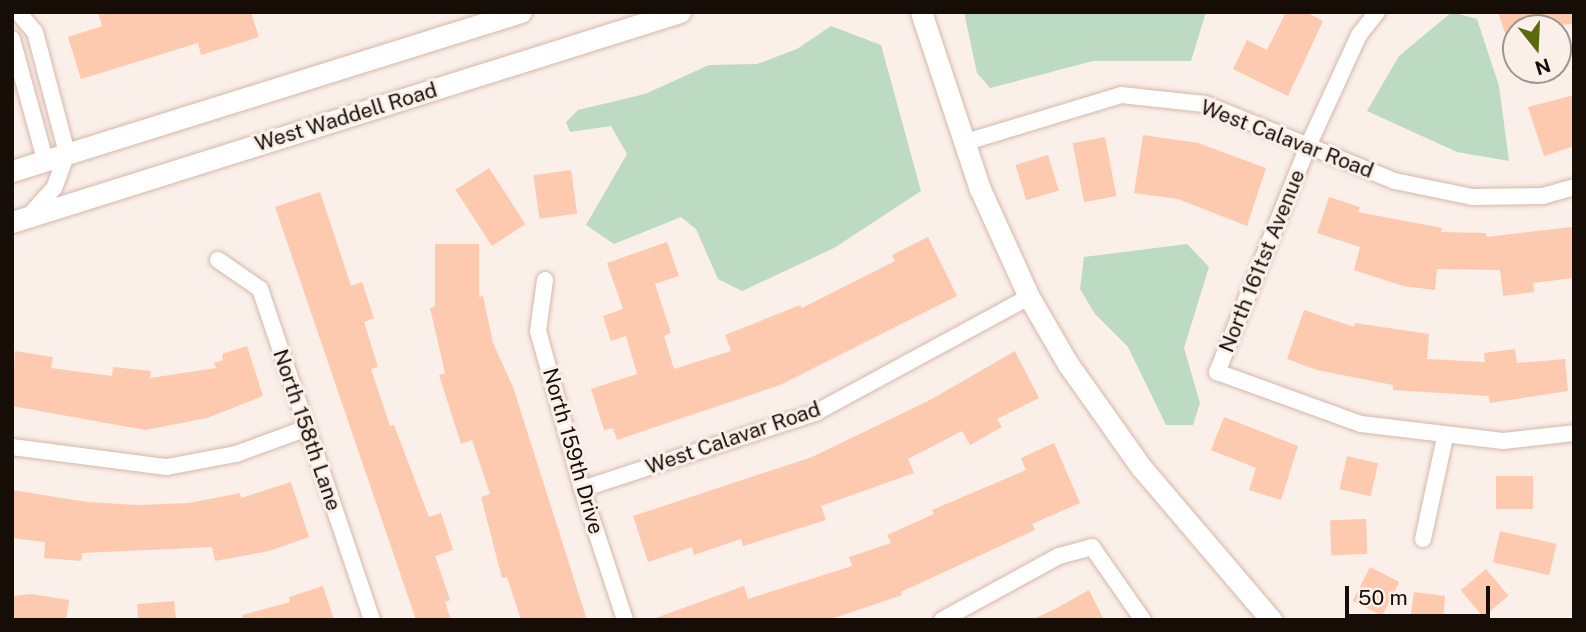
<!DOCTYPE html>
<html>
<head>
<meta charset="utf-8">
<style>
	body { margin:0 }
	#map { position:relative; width:1586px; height:632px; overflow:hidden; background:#fbefe9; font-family:"Public Sans",sans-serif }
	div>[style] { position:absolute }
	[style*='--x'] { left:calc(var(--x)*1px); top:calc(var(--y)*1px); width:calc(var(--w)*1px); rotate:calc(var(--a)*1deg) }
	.green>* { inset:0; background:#bddac2 }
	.building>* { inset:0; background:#fdcaaf; transform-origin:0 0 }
	.roads { filter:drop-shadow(0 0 2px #d5b8a9) drop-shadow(0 0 2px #d5b8a9) }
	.street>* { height:16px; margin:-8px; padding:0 8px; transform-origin:8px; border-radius:8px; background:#fff }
	.secondary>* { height:21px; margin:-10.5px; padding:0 10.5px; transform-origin:10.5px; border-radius:10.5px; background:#fff }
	span { translate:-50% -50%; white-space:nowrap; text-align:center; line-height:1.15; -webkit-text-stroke:6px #fbefe9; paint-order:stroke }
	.street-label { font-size:21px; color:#160d07 }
	.frame { position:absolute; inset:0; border:14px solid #160d07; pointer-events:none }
	.north { position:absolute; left:1502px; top:14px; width:70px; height:70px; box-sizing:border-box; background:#fbefe9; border:2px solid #9f958f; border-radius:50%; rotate:162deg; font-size:19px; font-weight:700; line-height:28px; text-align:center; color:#160d07 }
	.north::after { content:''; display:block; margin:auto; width:24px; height:32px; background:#5b6911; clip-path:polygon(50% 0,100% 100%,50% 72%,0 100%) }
	.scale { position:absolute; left:1345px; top:586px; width:145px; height:32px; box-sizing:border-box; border:4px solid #160d07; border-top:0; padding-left:9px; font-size:21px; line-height:24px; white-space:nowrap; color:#160d07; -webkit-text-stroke:5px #fbefe9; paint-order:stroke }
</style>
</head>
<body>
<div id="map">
	<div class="green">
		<div style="clip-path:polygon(964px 12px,1206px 12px,1191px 61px,1093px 61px,990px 88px,977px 73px)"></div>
		<div style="clip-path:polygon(1452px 12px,1477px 19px,1499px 86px,1509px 161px,1457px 152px,1367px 111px,1399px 56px)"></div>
		<div style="clip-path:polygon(831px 26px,881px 45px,921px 191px,834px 248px,742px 291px,718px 279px,696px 229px,681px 217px,614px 244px,586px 225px,627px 154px,611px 126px,570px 132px,566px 122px,578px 110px,645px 94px,709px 65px,757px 64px,797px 49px)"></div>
		<div style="clip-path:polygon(1187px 244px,1209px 267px,1184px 348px,1200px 403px,1193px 425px,1166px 425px,1128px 347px,1095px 314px,1080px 289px,1084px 257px)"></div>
	</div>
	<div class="building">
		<div style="clip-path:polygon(98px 12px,251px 12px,259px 37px,201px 55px,198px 43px,81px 79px,68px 37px,102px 26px)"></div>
		<div style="clip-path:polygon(1286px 12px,1306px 12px,1323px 21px,1288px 96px,1233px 69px,1247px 40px,1267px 50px)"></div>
		<div style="clip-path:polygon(1498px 12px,1574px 12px,1574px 24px,1516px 28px,1513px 57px)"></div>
		<div style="clip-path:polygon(1574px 95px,1574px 146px,1544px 156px,1528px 107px)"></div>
		<div style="clip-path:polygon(1143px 135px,1198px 143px,1266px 168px,1247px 226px,1178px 199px,1134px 193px)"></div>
		<div style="left:1105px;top:137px;width:60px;height:33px;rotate:79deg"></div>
		<div style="left:1048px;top:155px;width:37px;height:34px;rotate:73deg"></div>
		<div style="left:489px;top:168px;width:67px;height:40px;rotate:57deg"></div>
		<div style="left:571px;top:170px;width:44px;height:38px;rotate:82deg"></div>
		<div style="clip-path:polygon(320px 192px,351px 286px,362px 282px,374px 318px,364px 322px,378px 367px,371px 369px,390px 426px,394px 425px,429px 517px,441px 513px,453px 550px,435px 556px,450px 600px,445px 602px,451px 620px,416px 620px,275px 207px)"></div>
		<div style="clip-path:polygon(1329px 197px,1360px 207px,1358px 212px,1442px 228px,1441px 232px,1486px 233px,1486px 237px,1572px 227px,1574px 278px,1533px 283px,1534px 292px,1503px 296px,1500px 270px,1437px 269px,1435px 290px,1403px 286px,1354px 270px,1360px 247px,1317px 233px)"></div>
		<div style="clip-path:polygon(928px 237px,957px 296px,780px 385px,617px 440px,613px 428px,604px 430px,591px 389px,637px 374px,626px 336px,611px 341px,603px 316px,623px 309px,607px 263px,667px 242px,679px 276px,655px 284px,671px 333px,664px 336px,674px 369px,731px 351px,725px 335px,800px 305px,802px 308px,895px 261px,892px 255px)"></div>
		<div style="clip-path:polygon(435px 244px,479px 244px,479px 297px,483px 296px,493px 343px,513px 387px,587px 620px,521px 620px,507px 577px,502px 578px,481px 497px,490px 494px,472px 440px,461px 444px,439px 375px,445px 373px,430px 308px,435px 306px)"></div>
		<div style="clip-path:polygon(1304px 310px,1354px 327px,1355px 323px,1429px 334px,1427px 359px,1485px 362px,1484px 353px,1515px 349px,1517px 363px,1565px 359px,1568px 391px,1490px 403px,1489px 396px,1393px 390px,1393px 385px,1317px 370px,1287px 359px)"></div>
		<div style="clip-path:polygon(247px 346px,263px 396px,207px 418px,145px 430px,12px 406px,15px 351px,53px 357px,51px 368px,112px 376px,113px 367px,151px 371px,150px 378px,216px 368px,214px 363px,223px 360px,222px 354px)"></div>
		<div style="clip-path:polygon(1015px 351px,1039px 398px,997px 419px,1002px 427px,970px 445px,962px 431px,908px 459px,914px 473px,821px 506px,826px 520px,743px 546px,741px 539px,694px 555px,692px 547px,648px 562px,633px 516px,812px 457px,930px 400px)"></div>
		<div style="clip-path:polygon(1224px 417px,1298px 446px,1281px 500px,1249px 490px,1256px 468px,1211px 450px)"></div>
		<div style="clip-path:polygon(1054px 443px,1080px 503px,1032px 524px,1035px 530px,901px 592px,902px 595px,828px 620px,650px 620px,744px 586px,748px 599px,852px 566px,849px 557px,891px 543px,887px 535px,934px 514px,932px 510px,1026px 470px,1021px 458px)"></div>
		<div style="left:1347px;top:456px;width:32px;height:34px;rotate:13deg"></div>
		<div style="left:1496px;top:476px;width:37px;height:33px"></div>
		<div style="clip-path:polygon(291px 482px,309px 537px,269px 551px,215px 561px,212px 547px,82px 553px,81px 561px,44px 558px,45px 542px,12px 538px,12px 490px,87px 502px,139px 505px,189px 503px,240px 493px,241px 498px)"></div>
		<div style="left:1366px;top:519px;width:35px;height:36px;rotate:88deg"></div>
		<div style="left:1500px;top:531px;width:58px;height:32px;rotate:13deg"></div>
		<div style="left:1370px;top:567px;width:33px;height:38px;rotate:27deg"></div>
		<div style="left:1486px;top:569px;width:35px;height:33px;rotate:50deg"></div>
		<div style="clip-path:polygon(323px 586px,334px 620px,243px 620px,242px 615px,290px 602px,289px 597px)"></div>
		<div style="clip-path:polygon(1089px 590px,1104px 620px,1031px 620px,1055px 609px)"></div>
		<div style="clip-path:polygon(1414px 592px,1445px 596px,1443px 620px,1410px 620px)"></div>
		<div style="clip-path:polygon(31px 594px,69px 600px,66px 620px,12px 620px,12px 596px)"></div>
		<div style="clip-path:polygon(174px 601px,176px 620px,138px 620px,137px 604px)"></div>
	</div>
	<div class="roads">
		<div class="street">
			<div style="--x:18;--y:12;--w:26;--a:50"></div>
			<div style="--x:35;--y:32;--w:125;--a:75.2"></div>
			<div style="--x:67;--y:153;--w:37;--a:110"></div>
			<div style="--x:54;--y:188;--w:39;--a:132"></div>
			<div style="--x:1377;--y:12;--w:29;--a:128"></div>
			<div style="--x:1359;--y:35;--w:122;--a:114.7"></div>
			<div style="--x:1308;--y:146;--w:244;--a:111.9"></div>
			<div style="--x:1217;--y:372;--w:153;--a:19.9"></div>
			<div style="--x:1361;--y:424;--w:143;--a:6.8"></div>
			<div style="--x:1503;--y:441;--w:71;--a:-6.4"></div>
			<div style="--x:12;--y:39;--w:125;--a:74.7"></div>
			<div style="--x:963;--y:143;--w:165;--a:-16.9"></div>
			<div style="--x:1121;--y:95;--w:84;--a:6.1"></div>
			<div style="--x:1205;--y:104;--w:205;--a:22.1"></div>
			<div style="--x:1395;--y:181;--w:79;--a:11.7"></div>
			<div style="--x:1472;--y:197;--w:71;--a:-0.8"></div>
			<div style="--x:1543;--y:196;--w:32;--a:-16"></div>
			<div style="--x:218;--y:260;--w:51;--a:34.6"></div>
			<div style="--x:260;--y:289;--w:349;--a:71.3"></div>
			<div style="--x:545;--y:280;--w:51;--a:97.8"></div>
			<div style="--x:538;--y:331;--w:164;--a:74.4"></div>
			<div style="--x:582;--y:489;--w:138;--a:71.8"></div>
			<div style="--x:12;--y:447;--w:156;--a:7.4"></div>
			<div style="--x:167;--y:467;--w:70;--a:-10.7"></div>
			<div style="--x:236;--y:454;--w:76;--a:-20.1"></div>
			<div style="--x:582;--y:489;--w:247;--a:-18.1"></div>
			<div style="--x:817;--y:412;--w:241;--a:-28.5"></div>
			<div style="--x:1423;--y:539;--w:104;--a:-77.8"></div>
			<div style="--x:942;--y:620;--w:133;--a:-28.7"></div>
			<div style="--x:1059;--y:556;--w:34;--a:-15"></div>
			<div style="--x:1092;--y:547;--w:89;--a:55.1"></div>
		</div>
		<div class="secondary">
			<div style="--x:921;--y:12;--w:187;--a:71.6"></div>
			<div style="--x:980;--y:189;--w:119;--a:65.6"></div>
			<div style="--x:1029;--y:297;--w:78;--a:59.8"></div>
			<div style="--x:1068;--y:364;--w:126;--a:54.7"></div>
			<div style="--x:1141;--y:467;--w:201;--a:49.6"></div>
			<div style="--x:12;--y:171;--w:533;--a:-17.35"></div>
			<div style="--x:12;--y:222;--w:700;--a:-17.45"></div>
		</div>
	</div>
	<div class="street-label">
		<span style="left:346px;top:117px;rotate:-17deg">West Waddell Road</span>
		<span style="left:1287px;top:139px;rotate:21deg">West Calavar Road</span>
		<span style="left:1262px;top:261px;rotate:-68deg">North 161tst Avenue</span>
		<span style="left:307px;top:430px;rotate:71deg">North 158th Lane</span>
		<span style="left:733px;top:438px;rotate:-19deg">West Calavar Road</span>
		<span style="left:573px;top:451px;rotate:74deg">North 159th Drive</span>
	</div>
	<div class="frame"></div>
	<div class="north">N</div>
	<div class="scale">50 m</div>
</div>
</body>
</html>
